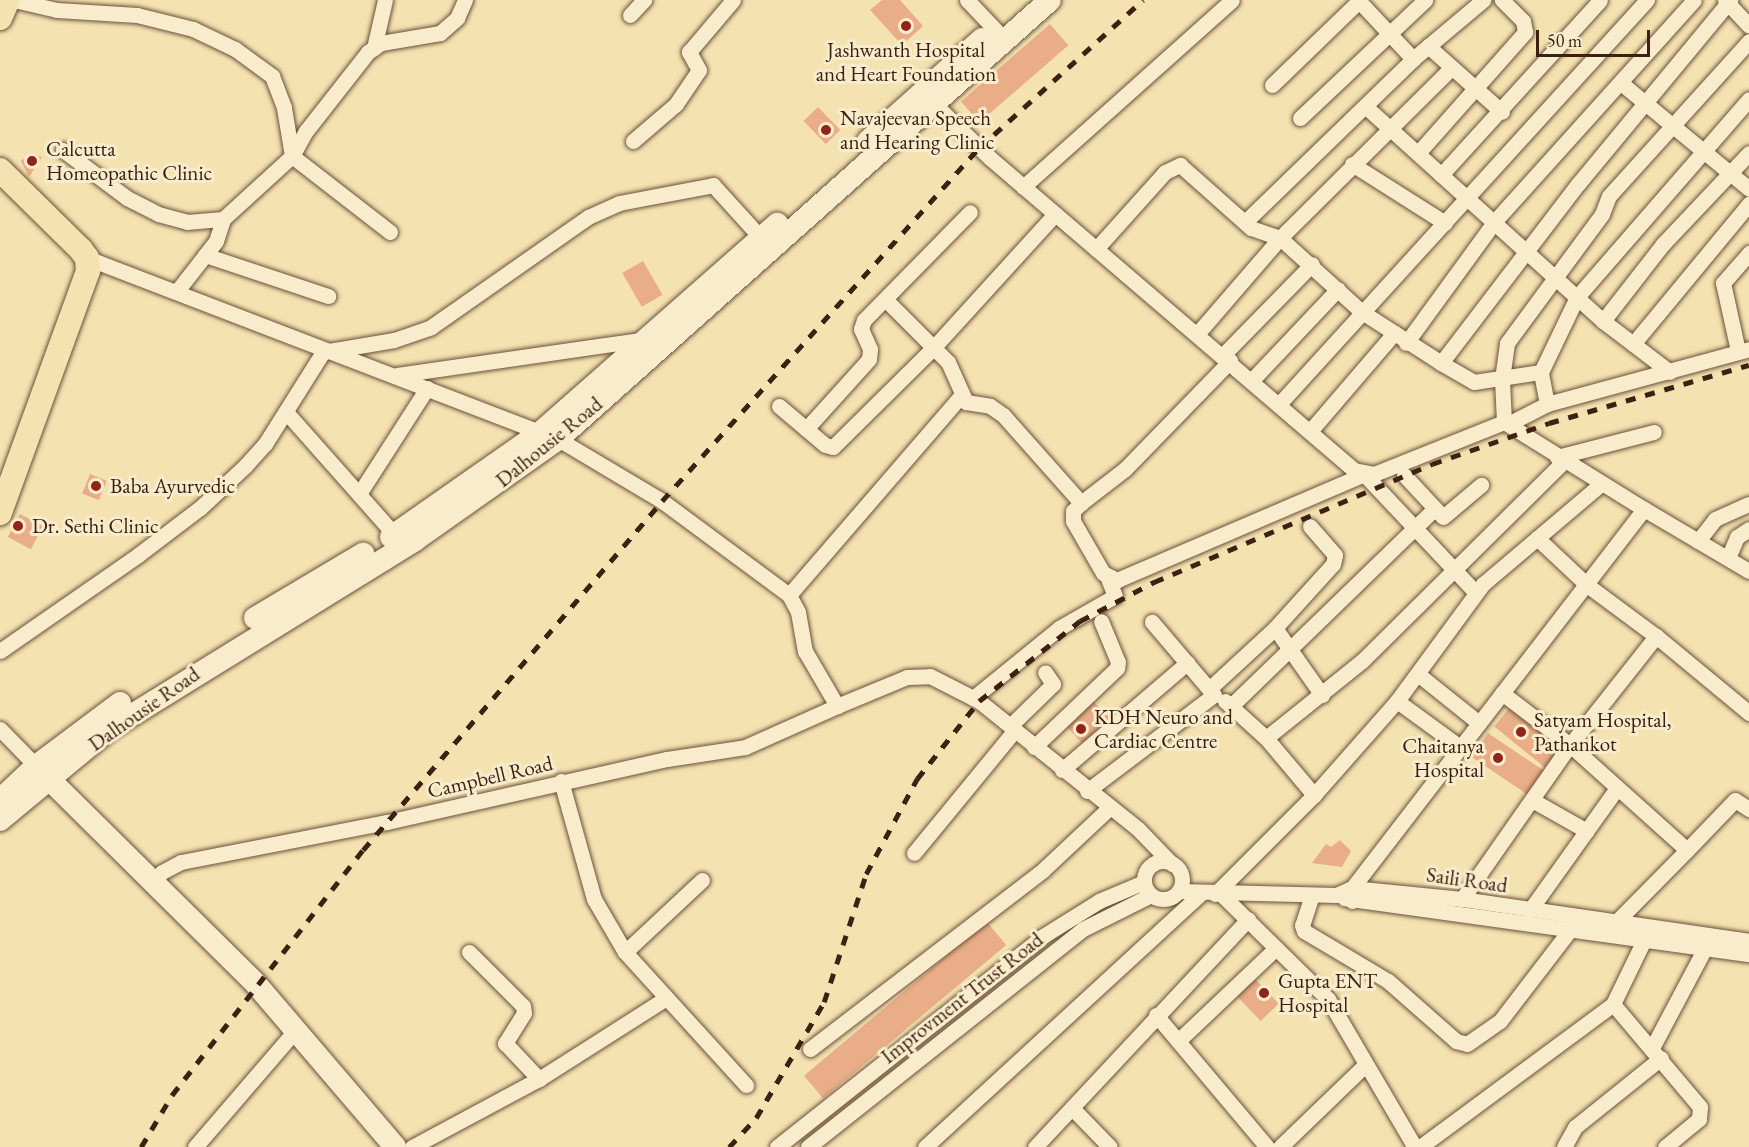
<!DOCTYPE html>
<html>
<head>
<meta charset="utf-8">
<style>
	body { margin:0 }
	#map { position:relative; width:1749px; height:1147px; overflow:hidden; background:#f4e2b1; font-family:"EB Garamond",serif }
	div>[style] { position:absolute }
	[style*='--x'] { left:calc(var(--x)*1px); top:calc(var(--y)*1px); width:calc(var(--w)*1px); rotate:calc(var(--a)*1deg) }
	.building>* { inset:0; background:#e9ae87; transform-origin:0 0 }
	.roads { filter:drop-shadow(0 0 2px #6b503a) drop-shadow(0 0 2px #6b503a) }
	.street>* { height:15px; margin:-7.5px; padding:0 7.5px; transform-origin:7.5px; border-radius:7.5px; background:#f8eccc }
	.street>.ring { margin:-7.5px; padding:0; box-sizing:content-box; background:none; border:15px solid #f8eccc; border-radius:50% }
	.secondary>* { height:22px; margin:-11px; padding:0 11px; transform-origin:11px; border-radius:11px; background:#f8eccc }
	.primary>* { height:24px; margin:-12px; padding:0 12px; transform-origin:12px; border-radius:12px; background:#f4e2b1 }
	.rail>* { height:4.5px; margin-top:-2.25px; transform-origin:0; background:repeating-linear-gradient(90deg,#3d2012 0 10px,transparent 0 20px) }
	.dots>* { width:16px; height:16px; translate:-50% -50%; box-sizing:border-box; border:3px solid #f8eccc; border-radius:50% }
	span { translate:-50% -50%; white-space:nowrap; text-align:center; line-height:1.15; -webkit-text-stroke:6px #f8eccc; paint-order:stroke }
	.poi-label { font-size:21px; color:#3d2012 }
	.left { translate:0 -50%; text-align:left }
	.right { translate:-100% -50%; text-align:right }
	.street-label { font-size:21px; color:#3d2012 }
	.scale { position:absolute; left:1536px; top:30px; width:114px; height:27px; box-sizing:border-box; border:3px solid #3d2012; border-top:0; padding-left:8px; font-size:18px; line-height:21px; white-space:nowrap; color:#3d2012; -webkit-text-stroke:4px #f8eccc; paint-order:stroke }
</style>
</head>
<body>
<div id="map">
	<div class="building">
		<div style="clip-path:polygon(882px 0,900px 0,923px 26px,902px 45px,870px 10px)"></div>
		<div style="left:1050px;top:24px;width:28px;height:118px;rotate:49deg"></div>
		<div style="left:818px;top:107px;width:32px;height:20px;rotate:46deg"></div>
		<div style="clip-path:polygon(30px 154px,42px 157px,29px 177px,21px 161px)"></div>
		<div style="left:643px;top:261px;width:39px;height:24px;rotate:60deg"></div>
		<div style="left:90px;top:474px;width:18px;height:21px;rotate:22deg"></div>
		<div style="left:20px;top:514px;width:26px;height:26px;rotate:28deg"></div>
		<div style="left:1091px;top:699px;width:28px;height:37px;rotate:46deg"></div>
		<div style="left:1510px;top:707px;width:65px;height:25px;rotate:39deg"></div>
		<div style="left:1488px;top:733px;width:72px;height:29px;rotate:34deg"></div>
		<div style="clip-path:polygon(1340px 840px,1351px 851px,1342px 867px,1312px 863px,1326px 844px,1331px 847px)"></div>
		<div style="left:987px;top:922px;width:30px;height:239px;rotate:50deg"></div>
		<div style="left:1253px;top:977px;width:37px;height:25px;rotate:46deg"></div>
	</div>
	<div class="roads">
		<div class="street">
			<div style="--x:14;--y:0;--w:44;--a:13.1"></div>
			<div style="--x:57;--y:10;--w:80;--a:3.6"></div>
			<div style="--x:137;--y:15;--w:58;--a:14"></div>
			<div style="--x:193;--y:29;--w:47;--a:25.5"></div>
			<div style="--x:235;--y:49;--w:46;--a:36.1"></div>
			<div style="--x:272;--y:76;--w:34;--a:69"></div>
			<div style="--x:284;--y:108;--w:49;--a:80.5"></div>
			<div style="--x:292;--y:156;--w:124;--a:37.8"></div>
			<div style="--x:967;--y:0;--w:54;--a:46.5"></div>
			<div style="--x:1358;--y:0;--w:81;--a:47"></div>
			<div style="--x:1725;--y:0;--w:35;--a:47"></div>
			<div style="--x:630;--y:15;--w:21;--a:-47"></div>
			<div style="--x:1428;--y:46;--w:99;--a:41.7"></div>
			<div style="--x:374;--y:48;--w:49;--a:-77.1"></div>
			<div style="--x:1621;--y:83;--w:166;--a:39.6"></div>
			<div style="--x:1272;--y:85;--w:121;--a:-44"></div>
			<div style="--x:927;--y:97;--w:88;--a:44.1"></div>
			<div style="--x:990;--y:158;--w:479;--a:40.6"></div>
			<div style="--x:1354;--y:470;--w:20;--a:11"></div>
			<div style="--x:1374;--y:474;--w:140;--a:-21.8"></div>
			<div style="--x:1504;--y:422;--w:165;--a:31.9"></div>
			<div style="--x:1644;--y:509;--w:478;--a:127.6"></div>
			<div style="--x:1352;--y:888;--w:13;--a:90"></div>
			<div style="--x:1365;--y:106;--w:321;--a:42.1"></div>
			<div style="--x:1603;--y:321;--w:84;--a:37.3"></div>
			<div style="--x:1300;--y:118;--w:172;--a:-43.3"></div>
			<div style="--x:633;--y:141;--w:57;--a:-40.7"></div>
			<div style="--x:676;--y:104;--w:41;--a:-55.9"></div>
			<div style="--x:699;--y:70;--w:21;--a:-119"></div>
			<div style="--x:689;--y:52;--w:68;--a:-49.8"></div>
			<div style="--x:63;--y:150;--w:80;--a:36.9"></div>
			<div style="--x:127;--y:198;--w:35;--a:27"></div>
			<div style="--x:158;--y:214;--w:30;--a:15"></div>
			<div style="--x:187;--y:222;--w:36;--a:-5"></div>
			<div style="--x:1418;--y:153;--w:162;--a:-48.5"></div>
			<div style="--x:1525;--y:32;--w:11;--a:-100"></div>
			<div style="--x:1523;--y:21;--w:30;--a:-135"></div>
			<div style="--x:1352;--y:164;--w:110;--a:32.4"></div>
			<div style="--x:1441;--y:175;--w:236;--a:-47.7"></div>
			<div style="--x:1023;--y:187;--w:280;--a:-41.8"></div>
			<div style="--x:1245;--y:222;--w:234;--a:-44.1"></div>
			<div style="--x:1413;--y:59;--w:92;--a:-40.1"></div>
			<div style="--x:1096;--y:249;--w:103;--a:-48.1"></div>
			<div style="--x:1165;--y:172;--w:17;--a:-25"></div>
			<div style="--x:1180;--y:165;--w:95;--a:41.6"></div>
			<div style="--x:1251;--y:228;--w:31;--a:19"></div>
			<div style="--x:1280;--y:238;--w:110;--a:42.1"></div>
			<div style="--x:1362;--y:312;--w:94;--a:32.8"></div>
			<div style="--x:1441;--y:363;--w:38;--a:30"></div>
			<div style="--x:1474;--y:382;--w:68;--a:-8.5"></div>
			<div style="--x:205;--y:255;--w:130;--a:18.4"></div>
			<div style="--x:87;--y:258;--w:505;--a:21.02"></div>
			<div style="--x:558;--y:439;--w:121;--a:30.8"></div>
			<div style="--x:662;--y:501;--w:158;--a:36.5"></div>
			<div style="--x:789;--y:595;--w:19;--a:62"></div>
			<div style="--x:798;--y:612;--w:40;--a:80"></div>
			<div style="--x:805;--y:651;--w:64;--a:59.8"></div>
			<div style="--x:837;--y:706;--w:76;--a:-22.5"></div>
			<div style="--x:907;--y:677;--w:23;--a:-2"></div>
			<div style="--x:930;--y:676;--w:55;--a:27"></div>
			<div style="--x:979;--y:701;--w:204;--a:38.8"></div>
			<div style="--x:1138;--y:829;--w:49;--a:45.8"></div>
			<div style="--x:177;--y:291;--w:63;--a:-52"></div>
			<div style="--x:216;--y:241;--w:23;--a:-72"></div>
			<div style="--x:223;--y:219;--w:93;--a:-42.4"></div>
			<div style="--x:292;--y:156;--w:29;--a:-61"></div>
			<div style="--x:306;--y:131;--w:100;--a:-51.9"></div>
			<div style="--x:368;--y:52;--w:16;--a:-35"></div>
			<div style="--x:381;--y:43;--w:60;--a:-9.6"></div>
			<div style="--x:440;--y:33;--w:23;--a:-41"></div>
			<div style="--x:457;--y:18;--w:20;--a:-66"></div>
			<div style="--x:885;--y:299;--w:89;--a:45"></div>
			<div style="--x:948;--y:362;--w:44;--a:65.8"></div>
			<div style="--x:966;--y:402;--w:24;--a:9"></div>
			<div style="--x:990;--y:406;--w:16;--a:35"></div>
			<div style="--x:1003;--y:415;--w:118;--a:48.4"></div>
			<div style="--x:1081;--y:503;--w:56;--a:-37.7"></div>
			<div style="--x:1125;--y:469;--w:151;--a:-45.8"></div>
			<div style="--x:1603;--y:321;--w:98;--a:-52.1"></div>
			<div style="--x:1663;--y:244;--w:125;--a:-46.6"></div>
			<div style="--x:1197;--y:334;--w:127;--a:-49.2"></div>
			<div style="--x:1280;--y:238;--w:240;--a:-44.8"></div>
			<div style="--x:1406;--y:343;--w:151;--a:-53.9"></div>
			<div style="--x:1495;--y:221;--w:297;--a:-48"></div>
			<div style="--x:1633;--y:344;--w:182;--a:-50.4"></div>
			<div style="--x:1738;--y:351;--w:70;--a:-102.4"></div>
			<div style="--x:1723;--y:283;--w:40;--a:-49"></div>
			<div style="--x:1223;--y:355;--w:127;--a:-45.6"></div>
			<div style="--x:1441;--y:363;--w:225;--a:-52.6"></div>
			<div style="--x:1578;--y:184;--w:239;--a:-50.4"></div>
			<div style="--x:397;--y:375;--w:252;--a:-8.2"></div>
			<div style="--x:1252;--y:380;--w:125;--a:-46.6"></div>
			<div style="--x:1280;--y:403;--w:545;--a:-47.68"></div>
			<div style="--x:1547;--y:404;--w:33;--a:-101"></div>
			<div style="--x:1541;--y:372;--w:83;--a:-64.4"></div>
			<div style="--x:1577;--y:297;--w:262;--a:-49"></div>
			<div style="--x:779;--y:406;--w:60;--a:40.3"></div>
			<div style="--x:825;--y:445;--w:8;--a:14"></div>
			<div style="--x:833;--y:447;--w:142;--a:-44.7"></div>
			<div style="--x:934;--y:347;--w:180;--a:-47.7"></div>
			<div style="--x:286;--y:412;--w:164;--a:48.5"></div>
			<div style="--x:1504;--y:422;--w:43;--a:-92.7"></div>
			<div style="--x:1502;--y:379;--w:36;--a:-82"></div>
			<div style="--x:1507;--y:343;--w:160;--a:-53.6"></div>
			<div style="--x:1602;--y:214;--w:19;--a:-69"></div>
			<div style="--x:1609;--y:196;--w:209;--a:-47.9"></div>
			<div style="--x:1508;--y:424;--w:44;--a:-27.1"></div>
			<div style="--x:1547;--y:404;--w:209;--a:-15.2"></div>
			<div style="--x:806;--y:429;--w:94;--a:-48"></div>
			<div style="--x:869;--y:359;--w:10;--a:-84"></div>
			<div style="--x:870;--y:349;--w:22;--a:-114"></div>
			<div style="--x:861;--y:329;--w:9;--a:-72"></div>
			<div style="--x:864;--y:320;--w:151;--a:-45.5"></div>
			<div style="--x:1311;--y:430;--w:128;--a:-49.4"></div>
			<div style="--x:1557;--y:457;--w:100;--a:-14.5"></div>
			<div style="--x:1404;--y:475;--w:57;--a:47.1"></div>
			<div style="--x:1443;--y:517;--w:50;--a:-40.1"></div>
			<div style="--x:359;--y:494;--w:126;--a:-57.3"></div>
			<div style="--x:1081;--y:503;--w:11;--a:135"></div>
			<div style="--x:1073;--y:511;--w:10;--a:90"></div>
			<div style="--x:1073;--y:521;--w:60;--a:60"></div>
			<div style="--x:1103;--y:573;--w:16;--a:27"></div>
			<div style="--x:1117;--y:580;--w:269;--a:-23.2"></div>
			<div style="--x:1364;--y:474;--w:163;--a:46.7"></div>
			<div style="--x:1644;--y:509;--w:122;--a:30.6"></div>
			<div style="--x:1537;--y:538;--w:69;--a:43.2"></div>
			<div style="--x:1587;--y:585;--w:86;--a:36.5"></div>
			<div style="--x:1656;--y:636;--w:121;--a:39.6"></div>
			<div style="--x:1698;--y:541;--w:28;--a:-52"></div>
			<div style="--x:1715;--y:519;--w:37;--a:-24"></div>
			<div style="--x:1728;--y:558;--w:23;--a:-67"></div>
			<div style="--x:1737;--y:537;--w:14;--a:-34"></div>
			<div style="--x:789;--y:595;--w:263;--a:-49.2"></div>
			<div style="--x:1275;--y:628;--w:82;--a:55"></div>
			<div style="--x:0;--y:651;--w:168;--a:-34.8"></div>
			<div style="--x:138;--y:555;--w:78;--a:-37.2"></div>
			<div style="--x:200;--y:508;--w:62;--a:-43"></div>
			<div style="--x:245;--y:466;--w:30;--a:-48"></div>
			<div style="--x:265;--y:444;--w:109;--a:-57.8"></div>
			<div style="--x:323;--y:352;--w:72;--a:-9.6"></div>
			<div style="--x:394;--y:340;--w:39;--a:-19"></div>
			<div style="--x:431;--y:327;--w:192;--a:-35"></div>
			<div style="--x:588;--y:217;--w:34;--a:-24"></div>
			<div style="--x:619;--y:203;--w:96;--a:-10.8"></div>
			<div style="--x:713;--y:185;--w:72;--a:47.8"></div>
			<div style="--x:1419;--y:675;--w:77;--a:38.7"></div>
			<div style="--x:1209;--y:689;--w:90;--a:-42.7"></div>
			<div style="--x:1275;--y:628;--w:86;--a:-47.8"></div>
			<div style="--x:1333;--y:564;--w:9;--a:-77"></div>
			<div style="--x:1335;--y:555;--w:38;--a:-131"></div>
			<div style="--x:1502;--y:693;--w:86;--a:37.4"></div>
			<div style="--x:1570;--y:745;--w:157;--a:41.9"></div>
			<div style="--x:1687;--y:850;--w:69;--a:-46.2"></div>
			<div style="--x:1735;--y:800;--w:17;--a:33"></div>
			<div style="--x:973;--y:698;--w:111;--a:-39.1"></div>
			<div style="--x:1059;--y:628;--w:64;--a:-29.7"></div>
			<div style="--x:1115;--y:596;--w:18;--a:-112"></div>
			<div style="--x:1225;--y:701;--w:55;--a:42.1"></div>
			<div style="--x:1266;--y:738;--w:75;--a:49.9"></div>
			<div style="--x:1397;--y:701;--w:78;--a:36.1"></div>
			<div style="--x:1232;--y:705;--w:280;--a:-44.1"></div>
			<div style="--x:1010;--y:726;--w:60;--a:-44.3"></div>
			<div style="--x:1053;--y:684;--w:14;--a:-124"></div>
			<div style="--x:0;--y:729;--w:60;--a:45.7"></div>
			<div style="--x:1266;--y:738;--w:124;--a:-38.8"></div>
			<div style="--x:1363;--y:660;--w:283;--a:-44.7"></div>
			<div style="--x:1034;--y:747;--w:115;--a:-43.6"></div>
			<div style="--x:1117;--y:668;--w:6;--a:-81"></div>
			<div style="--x:1118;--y:662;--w:44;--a:-112.5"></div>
			<div style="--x:1062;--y:770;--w:165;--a:-40.6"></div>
			<div style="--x:561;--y:781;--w:123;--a:74.4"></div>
			<div style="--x:594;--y:899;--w:61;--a:59.7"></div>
			<div style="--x:1087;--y:791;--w:159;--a:-37.1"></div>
			<div style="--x:1214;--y:695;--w:96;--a:-130.3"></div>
			<div style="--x:1532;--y:800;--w:63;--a:29.4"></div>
			<div style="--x:914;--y:853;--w:159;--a:-50.6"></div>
			<div class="ring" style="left:1144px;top:861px;width:23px;height:23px"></div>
			<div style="--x:702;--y:880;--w:105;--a:136.9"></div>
			<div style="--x:625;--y:952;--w:180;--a:47.7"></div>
			<div style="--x:153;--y:882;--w:13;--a:-48"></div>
			<div style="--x:162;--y:872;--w:21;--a:-28"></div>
			<div style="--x:181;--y:862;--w:210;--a:-11"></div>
			<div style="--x:387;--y:822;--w:287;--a:-12.7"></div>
			<div style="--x:667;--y:759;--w:79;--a:-8.7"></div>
			<div style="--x:745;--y:747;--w:101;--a:-24"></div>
			<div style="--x:1179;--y:891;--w:157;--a:1.5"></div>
			<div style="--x:1336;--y:895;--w:17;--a:-24"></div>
			<div style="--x:1352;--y:888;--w:111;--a:5.7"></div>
			<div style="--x:1462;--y:899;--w:290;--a:8.3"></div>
			<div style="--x:1215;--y:894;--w:140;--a:-45"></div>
			<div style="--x:1314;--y:795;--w:125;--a:-48.6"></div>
			<div style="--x:1397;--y:701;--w:145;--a:-53.7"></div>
			<div style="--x:1483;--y:584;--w:155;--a:-40.3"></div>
			<div style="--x:1221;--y:894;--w:150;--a:44.5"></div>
			<div style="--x:1328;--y:999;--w:172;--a:59.6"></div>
			<div style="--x:1312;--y:895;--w:32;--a:108"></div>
			<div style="--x:1302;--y:925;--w:6;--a:72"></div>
			<div style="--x:1304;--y:931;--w:98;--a:30.8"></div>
			<div style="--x:1388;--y:981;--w:91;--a:41.4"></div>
			<div style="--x:1456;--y:1041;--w:11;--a:15"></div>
			<div style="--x:1467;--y:1044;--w:40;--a:-34.9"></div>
			<div style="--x:1500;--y:1021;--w:113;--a:-52.5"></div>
			<div style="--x:1344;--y:898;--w:409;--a:7.9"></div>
			<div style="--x:1462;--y:899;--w:188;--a:-55"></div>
			<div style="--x:1570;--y:745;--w:139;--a:-51.7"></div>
			<div style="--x:1530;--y:910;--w:150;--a:-54.5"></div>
			<div style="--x:1615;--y:923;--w:103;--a:-45.4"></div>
			<div style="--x:469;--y:952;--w:76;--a:45"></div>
			<div style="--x:523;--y:1006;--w:7;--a:82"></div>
			<div style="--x:524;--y:1013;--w:36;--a:122"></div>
			<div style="--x:505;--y:1043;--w:50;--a:46.6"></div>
			<div style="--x:1613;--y:1004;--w:135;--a:49.8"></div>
			<div style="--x:1700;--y:1107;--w:12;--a:95"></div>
			<div style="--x:1699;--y:1119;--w:44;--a:140.5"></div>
			<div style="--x:1156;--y:1015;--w:172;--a:49.9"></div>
			<div style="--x:1178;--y:1041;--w:135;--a:-43.5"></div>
			<div style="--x:1652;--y:1048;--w:113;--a:-62.1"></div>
			<div style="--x:810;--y:1049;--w:294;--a:-37.5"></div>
			<div style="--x:1043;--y:870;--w:91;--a:-43.2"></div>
			<div style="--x:1072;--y:1108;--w:54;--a:45.7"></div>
			<div style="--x:195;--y:1147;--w:152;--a:-49.3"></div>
			<div style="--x:412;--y:1147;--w:144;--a:-28.2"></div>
			<div style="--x:539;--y:1079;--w:151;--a:-32.5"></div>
			<div style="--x:777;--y:1147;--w:340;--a:-38.4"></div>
			<div style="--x:1043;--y:936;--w:66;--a:-32"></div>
			<div style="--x:1099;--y:901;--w:49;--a:-22.9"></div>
			<div style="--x:808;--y:1147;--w:351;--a:-38.4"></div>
			<div style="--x:1083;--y:929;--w:76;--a:-26.6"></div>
			<div style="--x:925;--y:1147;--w:375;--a:-42.6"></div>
			<div style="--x:1035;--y:1147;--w:312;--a:-46.9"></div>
			<div style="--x:1280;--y:1147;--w:118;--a:-44"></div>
			<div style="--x:1420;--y:1147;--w:240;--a:-36.5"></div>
			<div style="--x:1613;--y:1004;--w:80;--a:-64.1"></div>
			<div style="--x:1564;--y:1147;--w:23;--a:-61"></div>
			<div style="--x:1575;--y:1127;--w:110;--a:-38.7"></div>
		</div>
		<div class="secondary">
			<div style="--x:868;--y:141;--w:153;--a:-41.8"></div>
			<div style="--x:391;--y:537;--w:183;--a:-35"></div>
			<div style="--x:541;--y:432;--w:315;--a:-41.4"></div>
			<div style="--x:255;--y:618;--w:126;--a:-30.7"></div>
			<div style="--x:48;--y:778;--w:293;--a:44.7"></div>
			<div style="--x:256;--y:984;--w:214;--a:49.5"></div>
			<div style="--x:0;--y:800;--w:50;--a:-43.4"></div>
			<div style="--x:36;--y:766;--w:105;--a:-36.9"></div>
			<div style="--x:0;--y:820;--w:144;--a:-39.7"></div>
			<div style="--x:111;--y:728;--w:357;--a:-31.7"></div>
			<div style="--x:415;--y:540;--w:175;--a:-35.2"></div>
			<div style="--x:558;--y:439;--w:659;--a:-41.74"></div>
		</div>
		<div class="primary">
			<div style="--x:0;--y:18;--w:20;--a:-66"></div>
			<div style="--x:0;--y:170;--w:114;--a:44.6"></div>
			<div style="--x:81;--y:250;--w:10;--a:53"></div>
			<div style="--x:87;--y:258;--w:13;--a:86"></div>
			<div style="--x:88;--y:271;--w:258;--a:110"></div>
		</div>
	</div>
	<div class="rail">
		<div style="--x:141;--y:1147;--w:61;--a:-59.2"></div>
		<div style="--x:172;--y:1095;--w:311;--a:-52.1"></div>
		<div style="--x:363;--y:850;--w:460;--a:-49.4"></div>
		<div style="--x:662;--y:501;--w:474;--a:-48.1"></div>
		<div style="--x:979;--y:148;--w:221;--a:-42.1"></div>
		<div style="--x:729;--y:1147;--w:40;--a:-47"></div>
		<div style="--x:756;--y:1118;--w:134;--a:-59.6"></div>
		<div style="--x:824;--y:1002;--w:135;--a:-71.8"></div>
		<div style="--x:866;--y:874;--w:108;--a:-61.8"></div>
		<div style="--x:917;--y:779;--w:100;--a:-51.5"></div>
		<div style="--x:979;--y:701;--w:129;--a:-38.4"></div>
		<div style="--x:1080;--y:621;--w:84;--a:-27.8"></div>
		<div style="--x:1154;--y:582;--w:302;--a:-23"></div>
		<div style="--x:1432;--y:464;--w:124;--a:-19.3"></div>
		<div style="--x:1549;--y:423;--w:208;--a:-16.2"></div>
	</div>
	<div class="dots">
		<div style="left:906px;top:26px;background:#8f2418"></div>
		<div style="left:826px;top:130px;background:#8f2418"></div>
		<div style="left:32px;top:161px;background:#8f2418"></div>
		<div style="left:96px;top:486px;background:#8f2418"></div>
		<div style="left:18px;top:526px;background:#8f2418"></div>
		<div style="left:1081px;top:729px;background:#8f2418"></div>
		<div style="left:1521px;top:732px;background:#8f2418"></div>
		<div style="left:1498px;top:758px;background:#8f2418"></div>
		<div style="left:1264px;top:993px;background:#8f2418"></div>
	</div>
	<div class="poi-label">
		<span style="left:906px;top:62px">Jashwanth Hospital<br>and Heart Foundation</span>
		<span class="left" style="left:840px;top:130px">Navajeevan Speech<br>and Hearing Clinic</span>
		<span class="left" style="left:46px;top:161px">Calcutta<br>Homeopathic Clinic</span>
		<span class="left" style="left:110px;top:486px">Baba Ayurvedic</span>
		<span class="left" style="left:32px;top:526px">Dr. Sethi Clinic</span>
		<span class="left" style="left:1094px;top:729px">KDH Neuro and<br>Cardiac Centre</span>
		<span class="left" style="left:1534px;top:732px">Satyam Hospital,<br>Pathankot</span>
		<span class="right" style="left:1484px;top:758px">Chaitanya<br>Hospital</span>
		<span class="left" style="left:1278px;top:993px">Gupta ENT<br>Hospital</span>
	</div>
	<div class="street-label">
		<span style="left:549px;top:442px;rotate:-39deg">Dalhousie Road</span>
		<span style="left:144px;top:709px;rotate:-35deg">Dalhousie Road</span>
		<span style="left:490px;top:777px;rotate:-13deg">Campbell Road</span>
		<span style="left:1467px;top:880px;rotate:8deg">Saili Road</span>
		<span style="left:962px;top:998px;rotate:-38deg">Improvment Trust Road</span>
	</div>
	<div class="scale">50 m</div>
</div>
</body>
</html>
